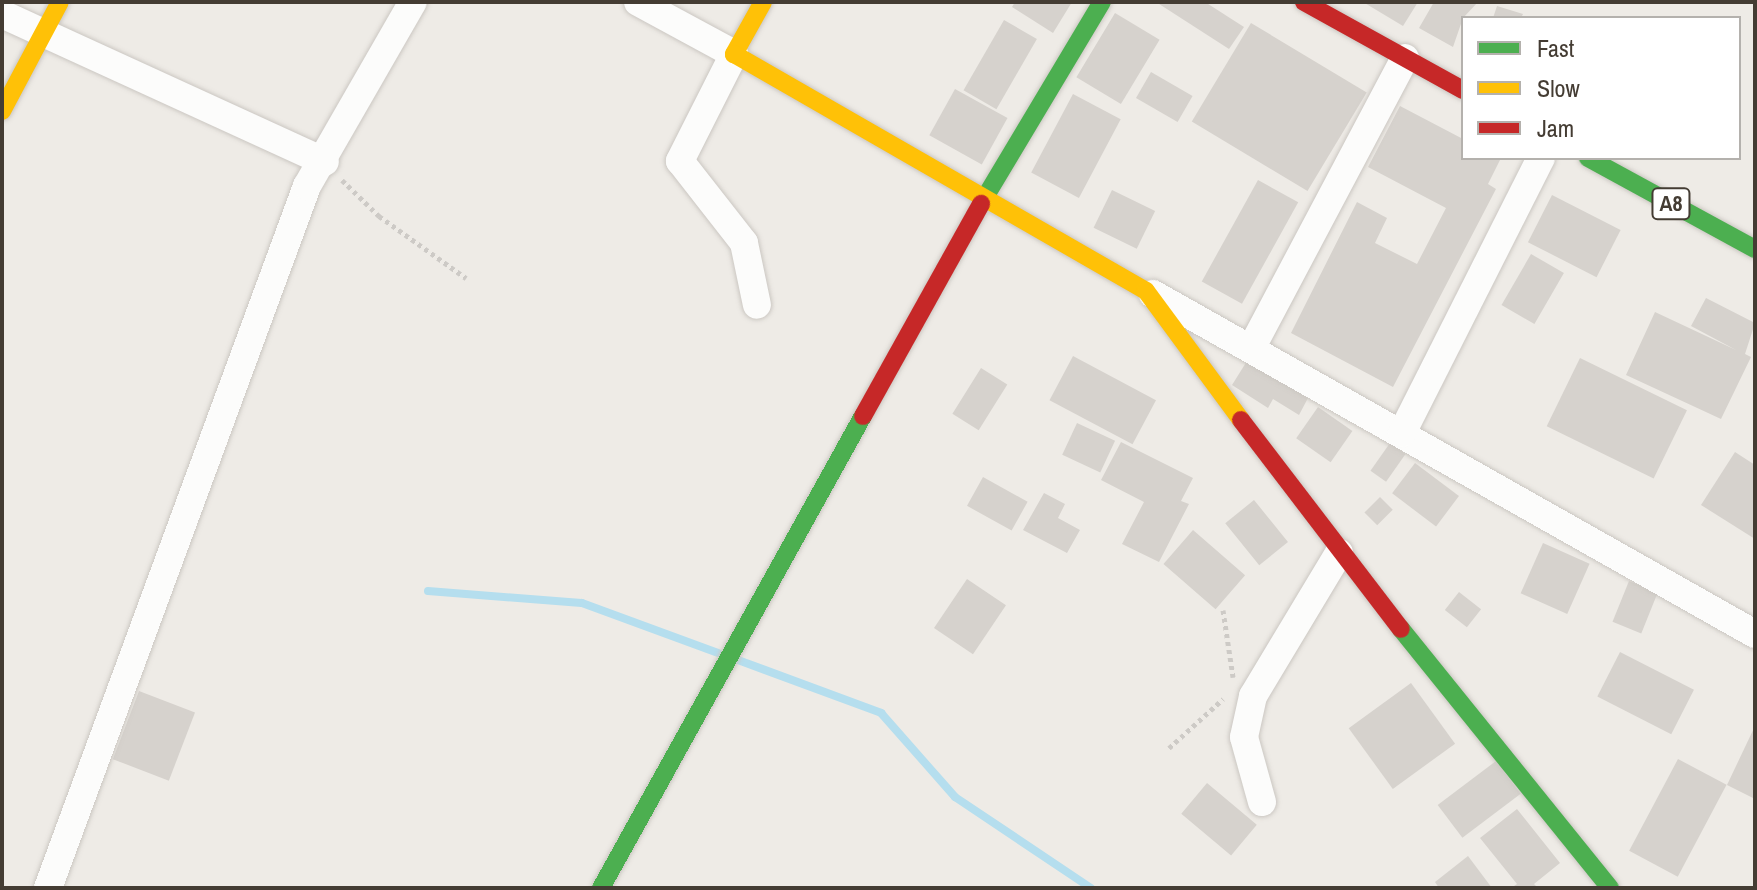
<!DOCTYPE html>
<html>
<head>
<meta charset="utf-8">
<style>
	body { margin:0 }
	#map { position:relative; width:1757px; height:890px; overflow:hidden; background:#eeebe6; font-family:"Archivo Narrow",sans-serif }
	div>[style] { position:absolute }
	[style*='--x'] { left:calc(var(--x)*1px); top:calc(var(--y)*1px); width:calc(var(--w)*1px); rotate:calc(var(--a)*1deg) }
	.stream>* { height:8px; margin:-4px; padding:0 4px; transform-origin:4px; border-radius:4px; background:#b5deee }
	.building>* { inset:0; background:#d6d2cd; transform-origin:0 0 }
	.path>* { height:5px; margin-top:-2.5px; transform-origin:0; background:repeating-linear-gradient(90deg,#cdcac6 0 4px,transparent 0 8px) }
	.roads { filter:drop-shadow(0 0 2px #cbc7c2) drop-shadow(0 0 2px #cbc7c2) }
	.street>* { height:28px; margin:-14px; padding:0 14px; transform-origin:14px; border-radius:14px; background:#fcfcfb }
	.fast>* { height:18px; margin:-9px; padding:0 9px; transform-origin:9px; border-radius:9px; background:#4caf50 }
	.slow>* { height:18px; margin:-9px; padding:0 9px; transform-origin:9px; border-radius:9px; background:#ffc107 }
	.jam>* { height:18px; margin:-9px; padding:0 9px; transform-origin:9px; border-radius:9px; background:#c62828 }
	span { translate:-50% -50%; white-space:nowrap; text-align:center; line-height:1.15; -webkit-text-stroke:6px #fff; paint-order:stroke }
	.shield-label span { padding:2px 6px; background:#fff; border:2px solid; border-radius:6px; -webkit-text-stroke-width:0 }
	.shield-label { font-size:22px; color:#443c33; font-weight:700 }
	.frame { position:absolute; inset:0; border:4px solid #443c33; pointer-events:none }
	.legend { position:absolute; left:1461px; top:16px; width:280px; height:144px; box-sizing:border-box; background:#fff; border:2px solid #b4b1ad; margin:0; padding:10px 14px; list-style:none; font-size:24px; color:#443c33 }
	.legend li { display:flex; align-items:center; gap:16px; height:40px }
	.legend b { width:40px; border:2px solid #b4b1ad }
</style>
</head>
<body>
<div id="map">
	<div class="stream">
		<div style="--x:428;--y:591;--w:154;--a:4.5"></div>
		<div style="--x:582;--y:603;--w:145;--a:20.2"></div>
		<div style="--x:738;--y:660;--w:153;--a:20.3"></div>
		<div style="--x:881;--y:713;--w:112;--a:48.6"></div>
		<div style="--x:955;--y:797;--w:164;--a:33.8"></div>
	</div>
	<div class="building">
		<div style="clip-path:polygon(1015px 2px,1072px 2px,1053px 33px,1012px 7px)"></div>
		<div style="clip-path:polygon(1156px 2px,1205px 2px,1244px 27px,1229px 49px)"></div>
		<div style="clip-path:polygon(1363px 2px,1418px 2px,1403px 26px)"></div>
		<div style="clip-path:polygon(1434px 2px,1478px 2px,1463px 18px,1453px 47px,1419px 28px)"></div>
		<div style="clip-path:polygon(1497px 6px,1523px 14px,1521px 18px,1493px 18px)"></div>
		<div style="left:1115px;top:13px;width:52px;height:75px;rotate:31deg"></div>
		<div style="left:1004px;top:20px;width:38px;height:81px;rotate:30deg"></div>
		<div style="left:1251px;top:23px;width:135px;height:115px;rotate:31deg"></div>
		<div style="left:1151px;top:72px;width:48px;height:30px;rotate:30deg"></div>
		<div style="left:955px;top:89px;width:60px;height:53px;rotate:29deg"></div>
		<div style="left:1073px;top:94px;width:54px;height:89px;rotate:28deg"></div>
		<div style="clip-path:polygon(1400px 106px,1463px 139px,1463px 158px,1501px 158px,1488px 184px,1496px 189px,1393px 387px,1291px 333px,1357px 202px,1387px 218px,1375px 243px,1417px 264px,1446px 208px,1368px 167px)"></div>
		<div style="left:1258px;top:180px;width:46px;height:116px;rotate:29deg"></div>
		<div style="left:1112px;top:190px;width:48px;height:42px;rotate:26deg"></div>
		<div style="left:1552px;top:195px;width:77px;height:53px;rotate:27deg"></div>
		<div style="left:1531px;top:254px;width:38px;height:59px;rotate:30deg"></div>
		<div style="clip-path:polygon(1706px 298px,1755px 323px,1745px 354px,1751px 357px,1721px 419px,1626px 375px,1655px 312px,1736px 350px,1691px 326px)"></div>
		<div style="left:1073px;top:356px;width:94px;height:50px;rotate:28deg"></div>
		<div style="left:1580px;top:358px;width:119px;height:76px;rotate:26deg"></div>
		<div style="clip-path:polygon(1247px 361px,1308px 398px,1299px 415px,1273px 399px,1268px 408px,1232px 385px)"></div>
		<div style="left:981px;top:368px;width:31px;height:54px;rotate:32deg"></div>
		<div style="left:1318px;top:407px;width:42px;height:38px;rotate:35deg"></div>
		<div style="left:1077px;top:423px;width:42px;height:35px;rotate:25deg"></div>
		<div style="clip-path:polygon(1121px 442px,1193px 478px,1181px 501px,1189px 504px,1159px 562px,1122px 544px,1144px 502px,1101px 480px)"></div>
		<div style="left:1390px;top:443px;width:19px;height:34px;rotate:35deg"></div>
		<div style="clip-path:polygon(1735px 452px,1755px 465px,1755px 539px,1701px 505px)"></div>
		<div style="left:1415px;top:463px;width:55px;height:38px;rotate:37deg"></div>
		<div style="left:983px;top:477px;width:51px;height:33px;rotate:29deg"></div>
		<div style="clip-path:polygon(1044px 493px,1065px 504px,1058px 518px,1080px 530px,1067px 553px,1023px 530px)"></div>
		<div style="left:1380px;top:497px;width:18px;height:22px;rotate:45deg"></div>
		<div style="left:1254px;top:500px;width:54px;height:37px;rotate:51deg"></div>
		<div style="left:1193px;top:530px;width:69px;height:45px;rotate:41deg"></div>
		<div style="left:1543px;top:543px;width:51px;height:55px;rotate:24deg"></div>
		<div style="left:967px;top:579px;width:47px;height:59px;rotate:34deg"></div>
		<div style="left:1629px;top:581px;width:31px;height:44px;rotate:22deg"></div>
		<div style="left:1459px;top:592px;width:28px;height:23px;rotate:38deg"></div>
		<div style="left:1620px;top:652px;width:83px;height:50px;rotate:27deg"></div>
		<div style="left:1411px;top:683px;width:75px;height:77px;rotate:54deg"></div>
		<div style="left:139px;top:691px;width:60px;height:73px;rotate:21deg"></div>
		<div style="clip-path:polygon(1755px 726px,1755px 799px,1727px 785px)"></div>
		<div style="left:1678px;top:759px;width:55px;height:104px;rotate:28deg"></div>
		<div style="left:1496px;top:761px;width:41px;height:73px;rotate:53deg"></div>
		<div style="left:1207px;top:783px;width:65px;height:40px;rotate:40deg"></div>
		<div style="clip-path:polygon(1517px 809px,1560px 863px,1534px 884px,1538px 888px,1511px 888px,1517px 884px,1480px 838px)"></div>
		<div style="clip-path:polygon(1468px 856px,1492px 888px,1439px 888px,1435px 882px)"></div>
	</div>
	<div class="path">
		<div style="--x:342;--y:180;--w:52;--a:44.2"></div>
		<div style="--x:379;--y:216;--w:107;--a:35.5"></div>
		<div style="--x:1223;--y:610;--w:68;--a:81.5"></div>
		<div style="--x:1169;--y:748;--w:73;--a:-42.2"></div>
	</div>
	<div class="roads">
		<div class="street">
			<div style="--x:638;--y:2;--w:109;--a:28.4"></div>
			<div style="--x:734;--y:54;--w:120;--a:116.8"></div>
			<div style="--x:680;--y:161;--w:104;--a:52"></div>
			<div style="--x:744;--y:243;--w:63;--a:78.2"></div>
			<div style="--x:2;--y:14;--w:355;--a:24.6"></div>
			<div style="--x:1153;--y:294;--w:691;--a:29.46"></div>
			<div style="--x:1252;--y:347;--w:327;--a:-62.1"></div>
			<div style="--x:1402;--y:433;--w:308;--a:-63.2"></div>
			<div style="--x:1262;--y:802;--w:67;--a:-105.5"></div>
			<div style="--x:1244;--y:737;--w:42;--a:-77.6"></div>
			<div style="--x:1253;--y:696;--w:167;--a:-59"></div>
			<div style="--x:48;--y:888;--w:748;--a:-69.75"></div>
			<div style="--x:307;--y:186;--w:212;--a:-60.1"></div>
		</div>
		<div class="fast">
			<div style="--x:1588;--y:158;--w:190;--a:28.6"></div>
			<div style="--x:981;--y:204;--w:235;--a:-59.1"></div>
			<div style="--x:1401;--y:629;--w:333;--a:51.1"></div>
			<div style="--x:601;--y:888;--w:540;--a:-60.97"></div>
		</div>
		<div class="slow">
			<div style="--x:763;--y:2;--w:60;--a:119.1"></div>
			<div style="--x:734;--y:54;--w:475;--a:29.9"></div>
			<div style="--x:1146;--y:291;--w:160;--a:53.6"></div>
			<div style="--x:2;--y:111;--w:123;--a:-62"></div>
		</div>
		<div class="jam">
			<div style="--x:1304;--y:2;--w:182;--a:29"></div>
			<div style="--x:863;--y:416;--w:243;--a:-60.9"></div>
			<div style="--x:1241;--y:420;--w:263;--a:52.6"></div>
		</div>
	</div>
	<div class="shield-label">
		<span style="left:1671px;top:204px">A8</span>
	</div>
	<div class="frame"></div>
	<ul class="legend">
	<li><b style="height:10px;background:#4caf50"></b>Fast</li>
	<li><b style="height:10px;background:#ffc107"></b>Slow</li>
	<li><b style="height:10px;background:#c62828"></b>Jam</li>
	</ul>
</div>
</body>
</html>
